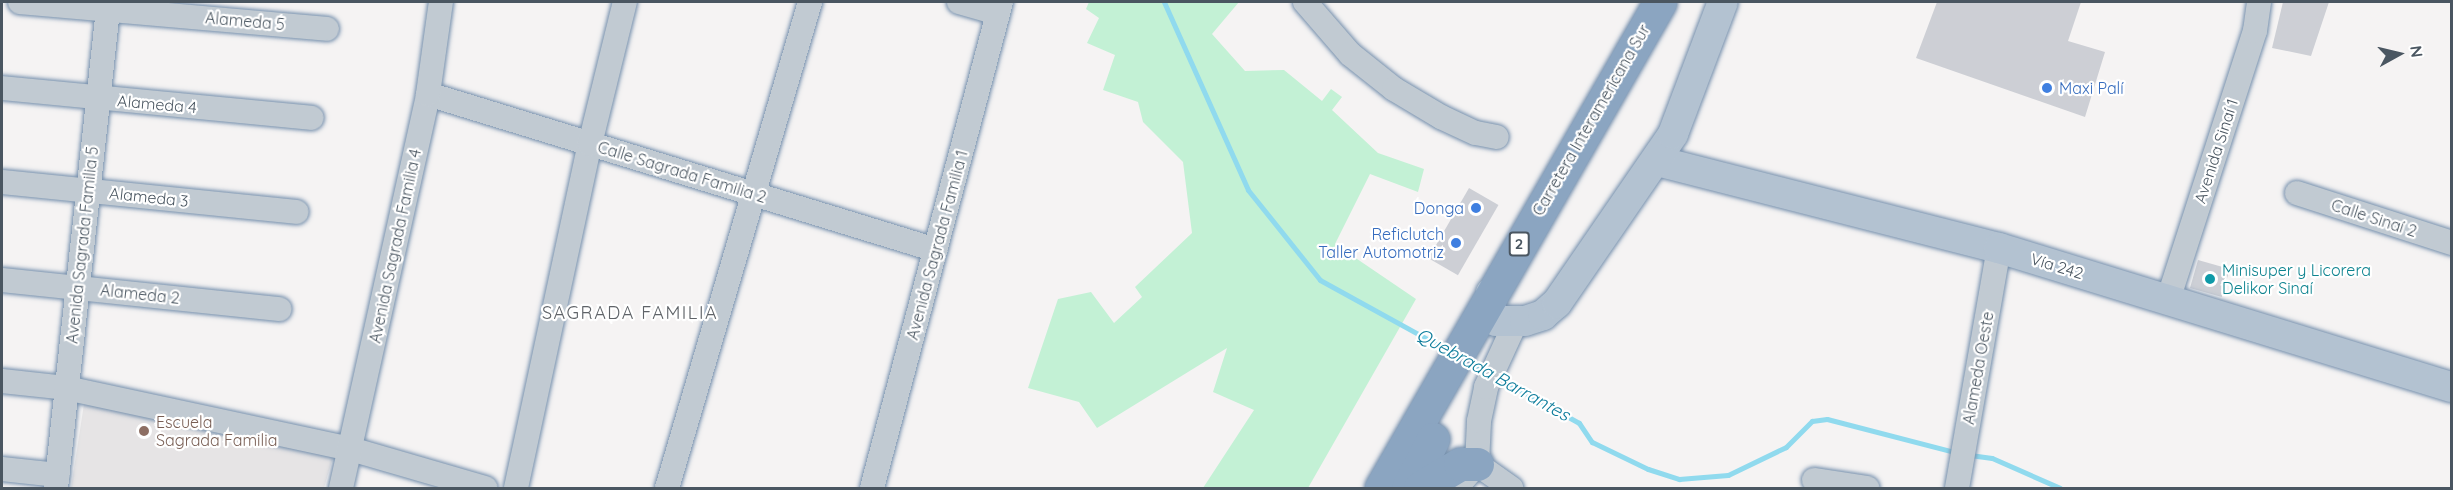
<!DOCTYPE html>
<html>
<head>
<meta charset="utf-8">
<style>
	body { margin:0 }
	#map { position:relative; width:2453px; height:490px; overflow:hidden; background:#f5f3f3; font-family:Quicksand,sans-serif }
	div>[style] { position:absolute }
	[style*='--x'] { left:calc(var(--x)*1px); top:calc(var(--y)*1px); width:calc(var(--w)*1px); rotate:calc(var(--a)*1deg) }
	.education>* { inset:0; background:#e6e4e5 }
	.green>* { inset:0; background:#c3f1d5 }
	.stream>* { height:5px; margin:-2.5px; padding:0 2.5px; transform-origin:2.5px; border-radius:2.5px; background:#90daee }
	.building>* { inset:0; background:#cdcfd5; transform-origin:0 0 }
	.roads { filter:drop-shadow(0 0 2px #7690ad) drop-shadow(0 0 2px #7690ad) }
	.minor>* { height:24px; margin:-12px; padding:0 12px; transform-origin:12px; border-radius:12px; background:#c1cad2 }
	.major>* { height:30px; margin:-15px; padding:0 15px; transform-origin:15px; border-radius:15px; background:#b3c2d1 }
	.highway>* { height:33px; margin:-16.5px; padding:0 16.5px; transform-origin:16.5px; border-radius:16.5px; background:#8ba5c1 }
	.dots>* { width:16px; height:16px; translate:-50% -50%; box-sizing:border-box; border:3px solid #fff; border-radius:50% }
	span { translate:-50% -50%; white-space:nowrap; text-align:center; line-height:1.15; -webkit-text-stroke:4.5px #fff; paint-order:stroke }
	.shield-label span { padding:2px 4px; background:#fff; border:2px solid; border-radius:4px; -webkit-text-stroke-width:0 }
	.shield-label { font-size:15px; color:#4a5661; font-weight:700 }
	.street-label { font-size:16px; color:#4a5661 }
	.shop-label { font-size:16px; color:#366cbe }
	.left { translate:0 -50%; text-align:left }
	.right { translate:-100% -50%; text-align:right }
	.culture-label { font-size:16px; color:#0d838f }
	.education-label { font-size:16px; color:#785e54 }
	.neighbourhood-label { font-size:18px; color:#5f6368; letter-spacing:1.5px }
	.water-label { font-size:18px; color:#0c7c9b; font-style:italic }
	.frame { position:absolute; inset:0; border:3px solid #4a5661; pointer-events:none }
	.north { position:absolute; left:2369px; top:24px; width:60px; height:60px; -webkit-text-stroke:4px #fff; paint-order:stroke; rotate:82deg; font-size:16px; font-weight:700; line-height:24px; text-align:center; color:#4a5661 }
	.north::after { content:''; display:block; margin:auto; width:21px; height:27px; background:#4a5661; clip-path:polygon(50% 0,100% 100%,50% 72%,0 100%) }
</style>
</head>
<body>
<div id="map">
	<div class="education">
		<div style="clip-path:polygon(84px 404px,333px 457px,324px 488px,71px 488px)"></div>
	</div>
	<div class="green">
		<div style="clip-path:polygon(1089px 2px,1239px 2px,1212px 34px,1245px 71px,1284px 70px,1322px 101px,1331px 89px,1342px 97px,1332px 110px,1378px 153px,1424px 169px,1418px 192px,1370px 174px,1335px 244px,1416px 299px,1308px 488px,1203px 488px,1254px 410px,1213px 392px,1227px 348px,1097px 428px,1079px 402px,1028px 388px,1058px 299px,1091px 292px,1114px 323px,1142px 297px,1135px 287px,1192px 233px,1183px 162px,1143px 122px,1138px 102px,1103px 90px,1115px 55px,1087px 43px,1099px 18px,1086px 9px)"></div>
	</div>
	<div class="stream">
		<div style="--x:1164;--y:2;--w:206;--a:65.9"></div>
		<div style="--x:1248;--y:190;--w:115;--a:51.3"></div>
		<div style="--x:1320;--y:280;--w:147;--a:28.8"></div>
		<div style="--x:1467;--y:361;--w:21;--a:28"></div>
		<div style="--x:1496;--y:377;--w:95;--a:29"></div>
		<div style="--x:1579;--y:423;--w:23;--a:56"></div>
		<div style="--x:1592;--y:442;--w:62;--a:25.7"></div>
		<div style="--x:1648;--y:469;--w:33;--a:18"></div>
		<div style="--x:1679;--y:479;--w:49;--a:-4.7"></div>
		<div style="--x:1728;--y:475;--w:64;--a:-25.8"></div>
		<div style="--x:1786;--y:447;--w:37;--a:-45"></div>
		<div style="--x:1812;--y:421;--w:15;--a:-8"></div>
		<div style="--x:1827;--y:419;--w:135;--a:14.5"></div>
		<div style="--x:1970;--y:455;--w:22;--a:8"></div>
		<div style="--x:1992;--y:458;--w:74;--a:23.8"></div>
	</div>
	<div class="building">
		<div style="clip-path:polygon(1937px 2px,2081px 2px,2068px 41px,2105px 52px,2085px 117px,1916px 58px)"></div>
		<div style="clip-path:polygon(2283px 2px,2329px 2px,2311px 56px,2272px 48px)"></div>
		<div style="left:1469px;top:188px;width:34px;height:81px;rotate:30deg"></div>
		<div style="left:2198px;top:260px;width:33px;height:29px;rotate:16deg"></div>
	</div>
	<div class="roads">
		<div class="minor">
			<div style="--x:20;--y:2;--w:308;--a:5"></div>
			<div style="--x:959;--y:2;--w:40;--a:16"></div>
			<div style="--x:1305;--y:2;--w:69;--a:49.1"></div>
			<div style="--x:1350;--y:54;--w:56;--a:38.5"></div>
			<div style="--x:1394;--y:89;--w:55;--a:30.8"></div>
			<div style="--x:1441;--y:117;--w:38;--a:25"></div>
			<div style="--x:1476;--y:133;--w:21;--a:11"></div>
			<div style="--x:2;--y:88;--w:311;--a:5.5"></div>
			<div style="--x:428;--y:94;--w:531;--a:17.07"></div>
			<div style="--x:2;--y:182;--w:296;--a:5.8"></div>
			<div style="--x:2297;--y:193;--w:163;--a:17.9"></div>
			<div style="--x:2;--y:280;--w:279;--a:6"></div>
			<div style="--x:2168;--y:300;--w:283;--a:-72.1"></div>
			<div style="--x:2255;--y:31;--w:29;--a:-82"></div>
			<div style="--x:2;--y:381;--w:64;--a:6.2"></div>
			<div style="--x:66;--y:388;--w:291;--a:12.1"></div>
			<div style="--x:351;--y:449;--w:140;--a:16.2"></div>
			<div style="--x:1477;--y:464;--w:42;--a:35.2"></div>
			<div style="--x:2;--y:469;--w:56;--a:6.1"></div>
			<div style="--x:1814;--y:480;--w:54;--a:8.6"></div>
			<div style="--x:56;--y:488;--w:489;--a:-83.8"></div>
			<div style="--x:341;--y:488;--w:403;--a:-77.5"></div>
			<div style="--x:428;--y:94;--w:93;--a:-82"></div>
			<div style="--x:516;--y:488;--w:352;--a:-77.9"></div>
			<div style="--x:590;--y:144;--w:146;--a:-76.2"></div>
			<div style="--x:667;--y:488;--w:507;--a:-73.6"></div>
			<div style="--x:872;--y:488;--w:503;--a:-75.13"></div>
			<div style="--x:1456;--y:488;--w:32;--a:-49"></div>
			<div style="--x:1477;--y:464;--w:43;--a:-87.3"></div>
			<div style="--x:1479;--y:421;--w:35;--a:-78"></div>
			<div style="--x:1486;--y:387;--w:69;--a:-65.3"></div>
			<div style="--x:1957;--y:488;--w:244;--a:-80.1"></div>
		</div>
		<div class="major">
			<div style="--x:1657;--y:161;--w:353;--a:14.3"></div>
			<div style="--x:1999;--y:248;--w:474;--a:17.1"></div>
			<div style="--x:1491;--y:293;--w:21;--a:93"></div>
			<div style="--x:1490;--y:314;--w:9;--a:49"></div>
			<div style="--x:1496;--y:321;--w:29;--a:0"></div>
			<div style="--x:1525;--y:321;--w:19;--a:-18"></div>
			<div style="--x:1543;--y:315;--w:18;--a:-41"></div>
			<div style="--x:1557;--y:303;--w:205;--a:-55.5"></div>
			<div style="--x:1673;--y:134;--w:141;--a:-69.3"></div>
		</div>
		<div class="highway">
			<div style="--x:1381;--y:488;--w:560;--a:-60.14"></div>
			<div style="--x:1408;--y:488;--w:55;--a:-63"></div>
			<div style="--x:1420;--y:488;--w:47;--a:-31"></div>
			<div style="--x:1460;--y:464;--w:17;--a:0"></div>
		</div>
	</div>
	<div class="dots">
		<div style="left:2047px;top:88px;background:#3f7fe0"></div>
		<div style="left:1476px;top:208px;background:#3f7fe0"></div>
		<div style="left:1456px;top:243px;background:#3f7fe0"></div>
		<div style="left:2210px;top:279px;background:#0f9aa8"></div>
		<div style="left:144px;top:431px;background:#8d6e63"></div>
	</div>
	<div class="shield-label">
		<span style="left:1519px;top:244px">2</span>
	</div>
	<div class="street-label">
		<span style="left:245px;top:21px;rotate:5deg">Alameda 5</span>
		<span style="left:157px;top:104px;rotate:5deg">Alameda 4</span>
		<span style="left:1591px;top:120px;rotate:-60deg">Carretera Interamericana Sur</span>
		<span style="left:2216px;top:151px;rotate:-72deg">Avenida Sinaí 1</span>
		<span style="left:682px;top:172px;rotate:17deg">Calle Sagrada Familia 2</span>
		<span style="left:149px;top:197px;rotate:6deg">Alameda 3</span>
		<span style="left:2374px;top:218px;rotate:18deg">Calle Sinaí 2</span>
		<span style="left:82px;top:245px;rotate:-84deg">Avenida Sagrada Familia 5</span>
		<span style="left:937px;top:245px;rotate:-75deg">Avenida Sagrada Familia 1</span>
		<span style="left:395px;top:246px;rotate:-78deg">Avenida Sagrada Familia 4</span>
		<span style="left:2057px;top:266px;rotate:17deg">Vía 242</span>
		<span style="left:140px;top:294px;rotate:6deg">Alameda 2</span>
		<span style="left:1978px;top:368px;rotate:-80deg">Alameda Oeste</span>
	</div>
	<div class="shop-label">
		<span class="left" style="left:2059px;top:88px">Maxi Palí</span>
		<span class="right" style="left:1464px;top:208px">Donga</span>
		<span class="right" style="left:1444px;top:243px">Reficlutch<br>Taller Automotriz</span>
	</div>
	<div class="culture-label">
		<span class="left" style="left:2222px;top:279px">Minisuper y Licorera<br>Delikor Sinaí</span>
	</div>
	<div class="education-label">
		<span class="left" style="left:156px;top:431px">Escuela<br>Sagrada Familia</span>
	</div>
	<div class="neighbourhood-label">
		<span style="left:630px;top:313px">SAGRADA FAMILIA</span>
	</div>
	<div class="water-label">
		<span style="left:1493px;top:375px;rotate:29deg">Quebrada Barrantes</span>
	</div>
	<div class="frame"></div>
	<div class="north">N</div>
</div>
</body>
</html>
